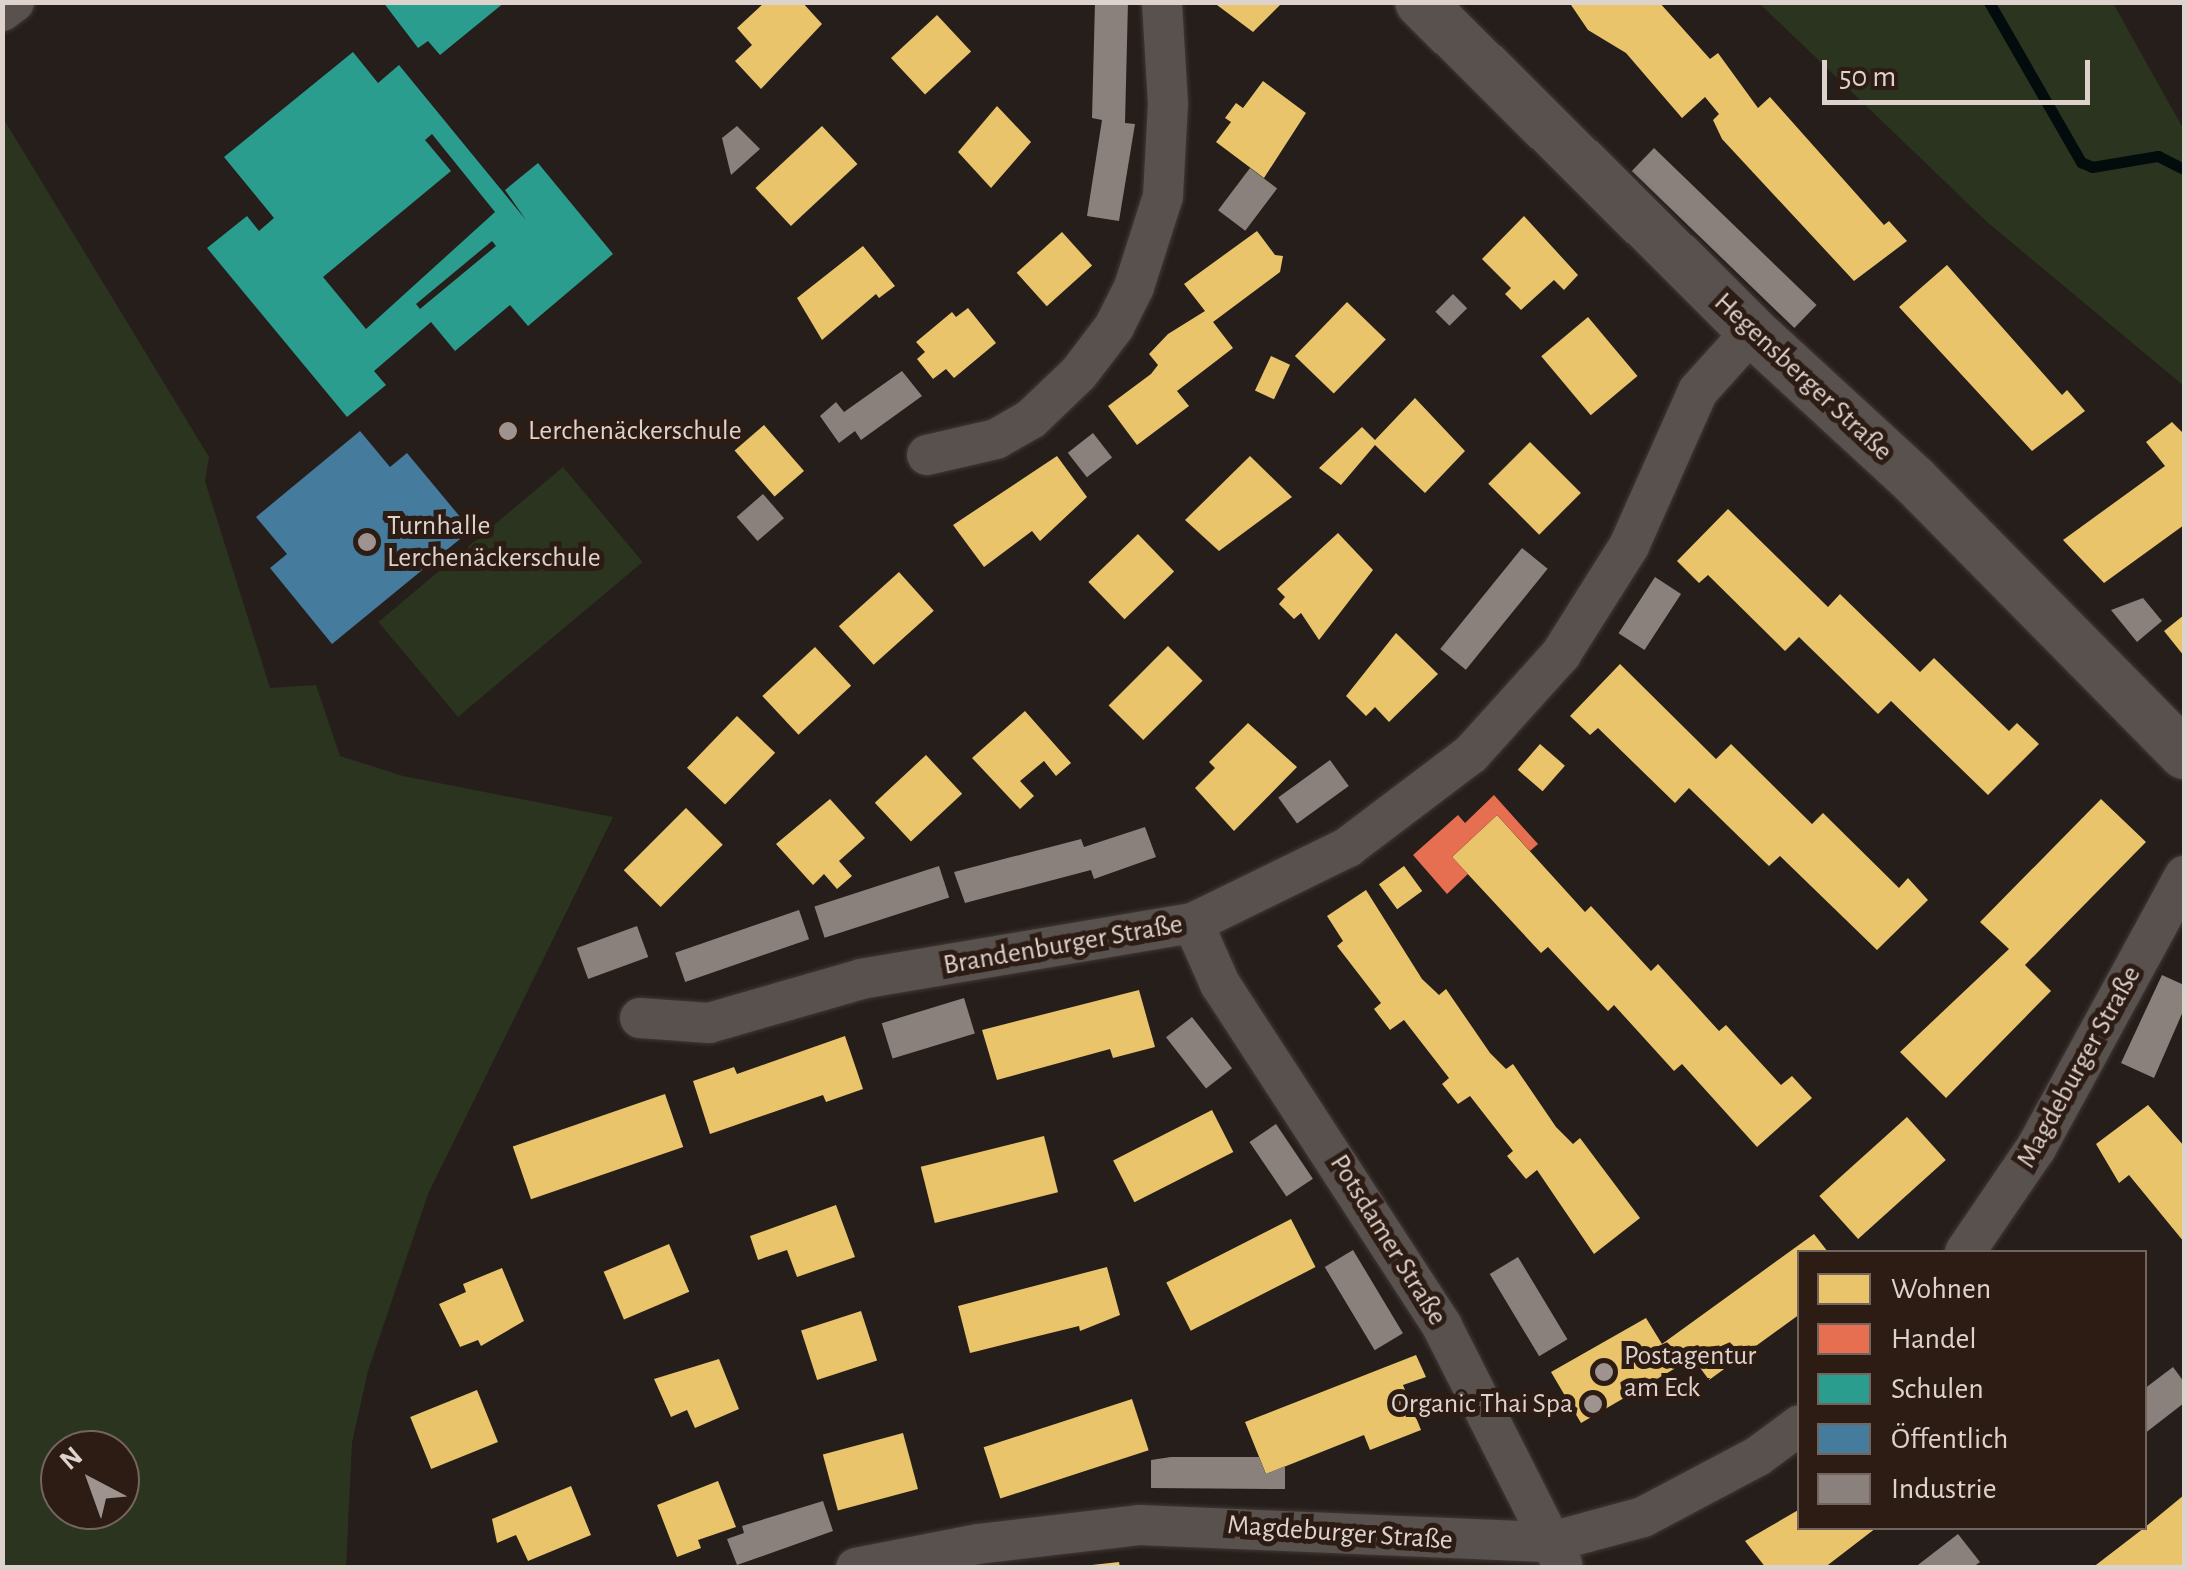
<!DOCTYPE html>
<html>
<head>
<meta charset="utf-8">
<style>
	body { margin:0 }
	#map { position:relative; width:2187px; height:1570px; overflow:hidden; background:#261e1a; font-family:"Alegreya Sans",sans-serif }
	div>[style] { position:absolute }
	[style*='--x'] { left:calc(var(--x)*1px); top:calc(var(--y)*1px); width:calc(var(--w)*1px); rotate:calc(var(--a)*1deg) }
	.green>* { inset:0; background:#2b341f; transform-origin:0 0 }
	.homes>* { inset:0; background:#e9c46a; transform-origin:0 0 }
	.shops>* { inset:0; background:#e76f51 }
	.schools>* { inset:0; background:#2a9d8f }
	.public>* { inset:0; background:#457b9d }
	.industry>* { inset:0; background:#8a817c; transform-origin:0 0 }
	.stream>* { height:11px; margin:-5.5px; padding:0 5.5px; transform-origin:5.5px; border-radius:5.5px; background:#030c0d }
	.roads { filter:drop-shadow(0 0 2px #403836) drop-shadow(0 0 2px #403836) }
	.minor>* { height:40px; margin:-20px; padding:0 20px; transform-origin:20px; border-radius:20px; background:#58514e }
	.tertiary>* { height:50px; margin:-25px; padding:0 25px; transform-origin:25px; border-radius:25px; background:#58514e }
	.dots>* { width:28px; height:28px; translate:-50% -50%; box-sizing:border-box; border:5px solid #2c1c14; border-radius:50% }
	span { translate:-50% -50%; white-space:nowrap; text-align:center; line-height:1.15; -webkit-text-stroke:10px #2c1c14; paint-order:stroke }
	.street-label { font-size:28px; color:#ded2cd }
	.poi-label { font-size:28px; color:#ded2cd }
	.left { translate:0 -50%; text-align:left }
	.right { translate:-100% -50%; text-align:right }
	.frame { position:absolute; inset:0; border:5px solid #ded2cd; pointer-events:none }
	.legend { position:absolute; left:1797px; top:1250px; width:350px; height:280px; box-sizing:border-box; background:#2c1c14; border:2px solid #73655e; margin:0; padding:12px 18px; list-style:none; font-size:30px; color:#ded2cd }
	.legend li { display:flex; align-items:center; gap:20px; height:50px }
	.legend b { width:50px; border:2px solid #73655e }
	.north { position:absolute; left:40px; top:1430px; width:100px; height:100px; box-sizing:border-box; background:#2c1c14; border:2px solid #73655e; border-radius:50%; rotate:319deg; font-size:28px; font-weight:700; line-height:40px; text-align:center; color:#ded2cd }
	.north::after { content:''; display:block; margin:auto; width:35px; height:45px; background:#9e938e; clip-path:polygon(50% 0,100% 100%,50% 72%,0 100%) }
	.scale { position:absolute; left:1822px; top:60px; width:268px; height:45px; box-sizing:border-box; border:5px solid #ded2cd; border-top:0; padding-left:12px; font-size:30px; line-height:35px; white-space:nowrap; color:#ded2cd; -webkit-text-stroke:8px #2c1c14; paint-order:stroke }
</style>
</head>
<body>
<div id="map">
	<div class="green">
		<div style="clip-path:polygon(1759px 3px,2113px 3px,2184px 130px,2184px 386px,1987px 222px)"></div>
		<div style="clip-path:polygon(evenodd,3px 118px,209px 457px,205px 481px,270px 688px,316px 685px,340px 756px,403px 776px,613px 817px,428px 1194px,368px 1371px,352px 1443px,346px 1567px,3px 1567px,3px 118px,60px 1450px,120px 1450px,120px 1510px,60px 1510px,60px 1450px)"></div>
		<div style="left:563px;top:467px;width:124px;height:241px;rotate:50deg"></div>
	</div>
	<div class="homes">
		<div style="clip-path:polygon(765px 2px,802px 2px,822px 24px,761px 89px,735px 61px,752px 45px,737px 28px)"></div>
		<div style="clip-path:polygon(1213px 2px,1283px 2px,1253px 32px)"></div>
		<div style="clip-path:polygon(1569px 2px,1659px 2px,1710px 59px,1718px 53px,1758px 108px,1770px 97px,1884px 225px,1889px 221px,1907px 241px,1854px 281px,1722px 139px,1713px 120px,1719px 114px,1705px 97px,1682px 118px,1626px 53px,1588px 30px)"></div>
		<div style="left:937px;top:15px;width:50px;height:63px;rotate:47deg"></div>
		<div style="clip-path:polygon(1263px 81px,1306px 113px,1264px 178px,1216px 142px,1231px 122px,1225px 118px,1236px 103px,1243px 108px)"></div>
		<div style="clip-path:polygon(997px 106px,1031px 142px,991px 188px,958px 152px)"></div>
		<div style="left:822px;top:126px;width:52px;height:91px;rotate:47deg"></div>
		<div style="clip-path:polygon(1524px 216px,1578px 275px,1564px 290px,1554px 280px,1521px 310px,1505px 294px,1511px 288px,1482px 259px)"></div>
		<div style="clip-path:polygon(1257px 231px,1275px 255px,1283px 256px,1280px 272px,1213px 322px,1233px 348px,1177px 391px,1189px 406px,1137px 445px,1108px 406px,1151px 374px,1158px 365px,1149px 354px,1168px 334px,1205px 311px,1184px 284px)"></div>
		<div style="left:1062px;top:232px;width:45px;height:61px;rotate:48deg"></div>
		<div style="clip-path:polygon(863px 246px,895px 286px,879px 298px,876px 294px,822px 340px,797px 298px)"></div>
		<div style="clip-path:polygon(1947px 265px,2062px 395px,2067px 390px,2085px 411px,2032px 451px,1899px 307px)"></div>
		<div style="left:1347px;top:302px;width:54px;height:75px;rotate:44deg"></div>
		<div style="clip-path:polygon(968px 308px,996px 343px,954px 378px,946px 369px,933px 379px,917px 359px,925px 352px,916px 342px,952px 312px,956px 317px)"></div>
		<div style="left:1588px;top:317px;width:77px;height:61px;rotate:50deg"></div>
		<div style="left:1271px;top:356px;width:21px;height:38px;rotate:25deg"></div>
		<div style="clip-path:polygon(1415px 398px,1465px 451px,1425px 493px,1375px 445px,1341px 485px,1319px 468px,1362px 427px,1375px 440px)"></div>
		<div style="clip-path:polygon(2172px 422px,2184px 434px,2184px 525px,2104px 583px,2063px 540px,2165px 466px,2146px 442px)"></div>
		<div style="left:764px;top:425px;width:61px;height:39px;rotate:49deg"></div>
		<div style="left:1530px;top:442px;width:72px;height:59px;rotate:45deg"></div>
		<div style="clip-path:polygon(1057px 456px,1087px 497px,1040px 541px,1032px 531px,984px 567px,953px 525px)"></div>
		<div style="clip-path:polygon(1250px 456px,1292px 497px,1219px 551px,1185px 520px)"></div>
		<div style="clip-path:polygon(1728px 509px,1828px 607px,1840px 594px,1920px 672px,1934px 658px,2009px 731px,2017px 723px,2039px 744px,1988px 795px,1891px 701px,1878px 714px,1799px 637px,1785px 651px,1708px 575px,1699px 583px,1677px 561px)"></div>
		<div style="clip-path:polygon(1338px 533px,1373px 570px,1319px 640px,1301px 613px,1294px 619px,1279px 604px,1285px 597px,1277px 589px)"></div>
		<div style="left:1138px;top:534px;width:52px;height:69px;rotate:46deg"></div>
		<div style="left:899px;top:572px;width:52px;height:81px;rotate:48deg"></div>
		<div style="clip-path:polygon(2184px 615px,2184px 656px,2164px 631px)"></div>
		<div style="clip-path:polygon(1396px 633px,1438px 674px,1389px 722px,1375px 707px,1366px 716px,1346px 696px)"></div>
		<div style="left:1168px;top:646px;width:49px;height:84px;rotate:45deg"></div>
		<div style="left:815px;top:647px;width:53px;height:72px;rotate:47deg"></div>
		<div style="clip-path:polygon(1620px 664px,1716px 759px,1731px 744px,1812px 824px,1823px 813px,1899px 888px,1908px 878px,1928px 900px,1877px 950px,1780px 856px,1769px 866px,1689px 788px,1675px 803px,1598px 728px,1590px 735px,1570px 716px)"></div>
		<div style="clip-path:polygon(1025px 711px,1071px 763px,1056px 776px,1044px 761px,1020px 781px,1034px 796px,1020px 809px,972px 758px)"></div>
		<div style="left:737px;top:716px;width:53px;height:72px;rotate:44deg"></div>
		<div style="clip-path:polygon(1248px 723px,1297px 767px,1234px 831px,1195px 788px,1215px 768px,1209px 762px)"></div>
		<div style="left:1540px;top:744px;width:33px;height:34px;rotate:41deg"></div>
		<div style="left:926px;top:755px;width:53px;height:70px;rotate:47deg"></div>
		<div style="clip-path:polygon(830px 799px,865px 838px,839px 861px,852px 876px,837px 889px,824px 874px,813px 885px,776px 844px)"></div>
		<div style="clip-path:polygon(2101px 799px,2146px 842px,2025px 965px,2051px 991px,1946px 1098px,1900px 1052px,2009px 949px,1980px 922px)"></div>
		<div style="left:686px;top:808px;width:52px;height:88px;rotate:45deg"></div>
		<div style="clip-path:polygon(1497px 815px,1585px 912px,1591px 906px,1651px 971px,1658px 964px,1719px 1031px,1726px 1025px,1781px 1085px,1792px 1076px,1812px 1098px,1757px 1147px,1682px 1064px,1674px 1071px,1614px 1005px,1608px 1011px,1548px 947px,1541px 953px,1452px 857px)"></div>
		<div style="left:1404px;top:866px;width:31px;height:31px;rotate:54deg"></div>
		<div style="clip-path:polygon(1366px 890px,1422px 979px,1439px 995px,1446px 989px,1490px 1053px,1506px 1069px,1513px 1064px,1556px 1127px,1573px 1144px,1580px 1138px,1640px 1218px,1594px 1254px,1537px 1170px,1526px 1179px,1507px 1156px,1513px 1151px,1470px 1096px,1458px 1104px,1442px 1084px,1449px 1078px,1404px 1020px,1390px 1030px,1374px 1009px,1381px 1003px,1337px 946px,1343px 941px,1327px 916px)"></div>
		<div style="clip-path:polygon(1139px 990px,1155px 1047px,1113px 1058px,1110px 1049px,997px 1080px,982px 1030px)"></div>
		<div style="clip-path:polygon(845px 1036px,863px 1089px,826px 1102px,823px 1095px,710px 1134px,693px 1081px,734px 1067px,737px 1074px)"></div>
		<div style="left:665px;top:1094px;width:56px;height:161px;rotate:71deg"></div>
		<div style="clip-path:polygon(2148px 1105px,2184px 1146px,2184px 1242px,2129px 1175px,2119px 1183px,2096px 1144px)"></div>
		<div style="left:1212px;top:1110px;width:47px;height:111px;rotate:63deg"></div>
		<div style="left:1907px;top:1117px;width:58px;height:118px;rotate:48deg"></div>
		<div style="left:1044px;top:1136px;width:58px;height:127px;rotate:76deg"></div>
		<div style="clip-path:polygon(836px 1205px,855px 1257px,797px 1277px,787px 1250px,758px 1260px,750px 1236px)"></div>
		<div style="left:1291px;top:1219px;width:54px;height:140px;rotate:63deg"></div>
		<div style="clip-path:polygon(1814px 1234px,1828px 1252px,1800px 1252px,1800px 1314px,1709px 1380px,1693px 1358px,1581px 1423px,1551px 1372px,1646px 1318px,1662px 1344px)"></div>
		<div style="left:669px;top:1244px;width:52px;height:71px;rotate:67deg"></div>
		<div style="clip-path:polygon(1107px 1267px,1120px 1315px,1080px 1331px,1079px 1326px,970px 1353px,958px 1306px)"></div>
		<div style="clip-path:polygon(502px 1268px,524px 1321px,481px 1346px,478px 1340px,460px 1347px,439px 1304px,466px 1292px,463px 1284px)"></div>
		<div style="left:861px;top:1311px;width:52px;height:63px;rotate:72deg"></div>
		<div style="clip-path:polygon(1416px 1355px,1426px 1377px,1403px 1385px,1421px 1430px,1370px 1450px,1364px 1435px,1266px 1474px,1245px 1422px)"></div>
		<div style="clip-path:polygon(719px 1359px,739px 1409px,695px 1428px,687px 1410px,671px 1417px,654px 1379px)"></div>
		<div style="left:477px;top:1390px;width:56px;height:72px;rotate:68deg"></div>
		<div style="left:1132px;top:1399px;width:54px;height:156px;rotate:72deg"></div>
		<div style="left:903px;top:1433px;width:58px;height:83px;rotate:75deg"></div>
		<div style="clip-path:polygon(718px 1481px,736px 1527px,698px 1540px,701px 1548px,677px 1557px,657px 1505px)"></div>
		<div style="clip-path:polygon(571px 1486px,591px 1535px,528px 1561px,516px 1535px,497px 1543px,492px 1519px)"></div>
		<div style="clip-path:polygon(2184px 1495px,2184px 1568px,2092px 1568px,2144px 1528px)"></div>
		<div style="clip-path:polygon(1800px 1509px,1800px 1528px,1876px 1528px,1824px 1568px,1766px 1568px,1745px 1541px)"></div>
		<div style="clip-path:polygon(1119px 1562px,1120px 1568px,1092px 1568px,1092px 1565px)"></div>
	</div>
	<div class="shops">
		<div style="clip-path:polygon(1494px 795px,1538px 844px,1530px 851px,1497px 815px,1452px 857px,1468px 874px,1447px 894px,1413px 855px,1458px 815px,1465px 823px)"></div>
	</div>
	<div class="schools">
		<div style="clip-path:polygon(383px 2px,505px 2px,440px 55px,428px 41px,418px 48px)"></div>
		<div style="clip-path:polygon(evenodd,353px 52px,378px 83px,399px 65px,526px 220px,505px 190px,538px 163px,613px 254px,528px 326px,510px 305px,455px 351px,431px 322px,374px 371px,386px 385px,347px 417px,207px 248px,247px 216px,259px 231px,274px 218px,224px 157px,353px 52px,432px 134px,495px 212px,366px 329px,323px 277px,451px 171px,425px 140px,432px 134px,353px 52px,492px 241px,496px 246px,420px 309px,416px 304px,492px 241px)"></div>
	</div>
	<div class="public">
		<div style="clip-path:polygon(360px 431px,390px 467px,407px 453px,471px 530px,332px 644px,270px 568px,287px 554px,256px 517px)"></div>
	</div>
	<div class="industry">
		<div style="clip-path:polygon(1095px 2px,1128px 2px,1125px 123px,1135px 124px,1119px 221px,1087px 216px,1102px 120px,1092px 118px)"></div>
		<div style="clip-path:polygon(737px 126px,760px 149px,731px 175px,722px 138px)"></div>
		<div style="left:1654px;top:148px;width:226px;height:32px;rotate:44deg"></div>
		<div style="left:1250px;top:168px;width:34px;height:53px;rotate:37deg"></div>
		<div style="left:1453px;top:294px;width:20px;height:25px;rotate:45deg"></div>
		<div style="clip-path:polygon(902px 371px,922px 396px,861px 440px,855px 431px,839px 443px,820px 416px,836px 402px,844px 412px)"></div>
		<div style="left:1093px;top:433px;width:31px;height:32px;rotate:52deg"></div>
		<div style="left:763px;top:494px;width:32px;height:35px;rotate:49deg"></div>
		<div style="left:1522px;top:548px;width:33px;height:130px;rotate:39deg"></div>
		<div style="left:1655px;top:577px;width:31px;height:67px;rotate:33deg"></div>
		<div style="clip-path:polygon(2143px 598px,2162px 621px,2137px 642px,2111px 610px)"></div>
		<div style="left:1330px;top:760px;width:32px;height:64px;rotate:54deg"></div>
		<div style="clip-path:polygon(1145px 827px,1156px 857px,1094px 879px,1091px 870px,965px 903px,954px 872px,1081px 839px,1084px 847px)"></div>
		<div style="left:939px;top:866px;width:33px;height:131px;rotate:72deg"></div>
		<div style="left:799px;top:910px;width:31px;height:131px;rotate:71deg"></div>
		<div style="left:637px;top:926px;width:33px;height:64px;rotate:70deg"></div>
		<div style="clip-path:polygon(2162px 975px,2184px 985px,2184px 1009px,2154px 1078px,2121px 1063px)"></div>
		<div style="left:964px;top:998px;width:37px;height:86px;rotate:73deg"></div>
		<div style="left:1192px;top:1017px;width:65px;height:33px;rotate:52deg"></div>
		<div style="left:1276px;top:1124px;width:66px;height:32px;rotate:56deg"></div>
		<div style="left:1353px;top:1250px;width:97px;height:33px;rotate:59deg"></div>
		<div style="left:1518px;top:1257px;width:96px;height:33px;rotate:59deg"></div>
		<div style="clip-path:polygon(2173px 1367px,2184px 1382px,2184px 1403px,2144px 1434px,2144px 1389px)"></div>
		<div style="clip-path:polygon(1171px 1457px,1259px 1457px,1266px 1474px,1285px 1466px,1285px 1489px,1151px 1488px,1151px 1460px)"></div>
		<div style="clip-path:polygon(823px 1501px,833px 1531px,737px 1565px,727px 1539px,744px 1533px,742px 1526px)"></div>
		<div style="clip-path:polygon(1958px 1534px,1980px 1562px,1972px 1568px,1914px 1568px)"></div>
	</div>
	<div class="stream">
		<div style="--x:1989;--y:2;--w:185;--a:60.1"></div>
		<div style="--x:2081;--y:162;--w:12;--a:24"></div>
		<div style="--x:2092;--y:167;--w:67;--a:-9.5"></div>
		<div style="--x:2158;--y:156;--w:29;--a:27"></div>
	</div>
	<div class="roads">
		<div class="minor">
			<div style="--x:2;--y:11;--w:15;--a:-37"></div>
			<div style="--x:927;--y:455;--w:71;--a:-13.1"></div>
			<div style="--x:996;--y:439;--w:40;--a:-29.7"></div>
			<div style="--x:1031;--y:419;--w:66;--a:-43.8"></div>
			<div style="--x:1079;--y:373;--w:58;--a:-52.7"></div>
			<div style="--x:1114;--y:327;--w:45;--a:-63.4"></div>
			<div style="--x:1134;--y:287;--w:96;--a:-72.3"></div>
			<div style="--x:1163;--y:196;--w:92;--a:-86.9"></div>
			<div style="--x:1168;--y:104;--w:102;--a:-93.4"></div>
			<div style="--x:1193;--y:923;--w:67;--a:66.1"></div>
			<div style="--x:1220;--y:984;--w:408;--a:57"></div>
			<div style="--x:1442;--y:1326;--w:267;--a:63.2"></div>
			<div style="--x:640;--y:1018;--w:69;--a:4.1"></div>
			<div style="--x:709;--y:1023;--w:158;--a:-16.1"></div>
			<div style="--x:861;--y:979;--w:337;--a:-9.6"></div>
			<div style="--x:1193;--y:923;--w:173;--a:-26.1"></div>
			<div style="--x:1348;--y:847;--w:154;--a:-37.1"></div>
			<div style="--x:1471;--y:754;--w:135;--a:-48"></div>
			<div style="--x:1561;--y:654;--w:128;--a:-57.8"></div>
			<div style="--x:1629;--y:546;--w:170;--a:-66"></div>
			<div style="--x:1698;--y:391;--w:81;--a:-48"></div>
			<div style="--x:1965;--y:1252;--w:126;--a:-55.7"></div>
			<div style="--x:2036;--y:1148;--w:310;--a:-61.4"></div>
			<div style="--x:856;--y:1568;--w:124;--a:-11.1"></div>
			<div style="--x:978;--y:1544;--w:162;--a:-6.7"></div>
			<div style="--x:1139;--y:1525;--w:412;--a:2.4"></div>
			<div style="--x:1551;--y:1542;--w:95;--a:-15.2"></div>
			<div style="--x:1643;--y:1517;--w:130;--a:-27.9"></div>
			<div style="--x:1758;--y:1456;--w:52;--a:-36.4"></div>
		</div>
		<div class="tertiary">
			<div style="--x:1420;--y:2;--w:467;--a:44.7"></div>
			<div style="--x:1752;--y:331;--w:220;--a:42.6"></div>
			<div style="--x:1914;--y:480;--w:385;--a:45.4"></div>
		</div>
	</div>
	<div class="dots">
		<div style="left:508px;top:431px;background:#9e938e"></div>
		<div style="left:367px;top:542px;background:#9e938e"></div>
		<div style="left:1604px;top:1372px;background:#9e938e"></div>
		<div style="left:1593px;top:1404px;background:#9e938e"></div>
	</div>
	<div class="street-label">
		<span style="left:1803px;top:377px;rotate:43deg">Hegensberger Straße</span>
		<span style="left:1063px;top:945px;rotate:-10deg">Brandenburger Straße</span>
		<span style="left:2079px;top:1067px;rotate:-61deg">Magdeburger Straße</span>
		<span style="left:1388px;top:1240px;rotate:58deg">Potsdamer Straße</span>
		<span style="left:1340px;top:1533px;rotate:4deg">Magdeburger Straße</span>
	</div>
	<div class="poi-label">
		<span class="left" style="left:528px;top:431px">Lerchenäckerschule</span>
		<span class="left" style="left:387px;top:542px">Turnhalle<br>Lerchenäckerschule</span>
		<span class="left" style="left:1624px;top:1372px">Postagentur<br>am Eck</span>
		<span class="right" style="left:1573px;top:1404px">Organic Thai Spa</span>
	</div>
	<div class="frame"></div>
	<ul class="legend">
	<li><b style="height:28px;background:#e9c46a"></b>Wohnen</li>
	<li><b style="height:28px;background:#e76f51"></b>Handel</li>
	<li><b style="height:28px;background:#2a9d8f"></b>Schulen</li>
	<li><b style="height:28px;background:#457b9d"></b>Öffentlich</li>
	<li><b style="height:28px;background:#8a817c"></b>Industrie</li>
	</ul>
	<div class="north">N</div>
	<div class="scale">50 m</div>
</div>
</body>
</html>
